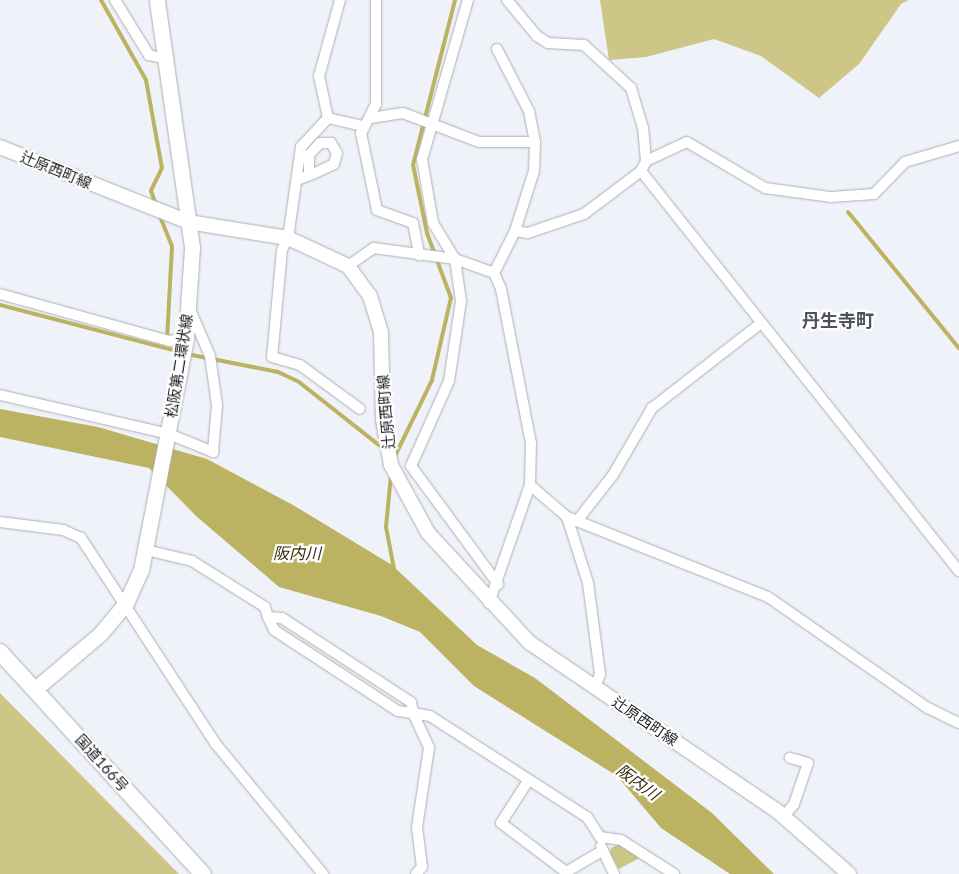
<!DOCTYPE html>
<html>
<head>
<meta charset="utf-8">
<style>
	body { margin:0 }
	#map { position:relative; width:959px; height:874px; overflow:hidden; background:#eff3f9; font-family:Lato,"Noto Sans JP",sans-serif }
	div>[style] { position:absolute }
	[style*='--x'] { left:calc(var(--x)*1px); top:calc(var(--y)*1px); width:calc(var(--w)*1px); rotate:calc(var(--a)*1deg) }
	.green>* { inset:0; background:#cdc687 }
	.water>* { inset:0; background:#bcb362 }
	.stream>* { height:4px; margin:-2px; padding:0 2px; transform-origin:2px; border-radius:2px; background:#bcb362 }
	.roads { filter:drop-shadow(0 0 1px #abafb4) drop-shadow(0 0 1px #abafb4) }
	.minor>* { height:10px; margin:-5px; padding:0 5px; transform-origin:5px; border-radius:5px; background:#fff }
	.secondary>* { height:14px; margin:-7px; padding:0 7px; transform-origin:7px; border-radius:7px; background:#fff }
	.primary>* { height:15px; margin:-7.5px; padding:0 7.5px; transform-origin:7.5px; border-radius:7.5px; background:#fff }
	.trunk>* { height:16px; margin:-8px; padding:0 8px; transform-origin:8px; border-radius:8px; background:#fff }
	span { translate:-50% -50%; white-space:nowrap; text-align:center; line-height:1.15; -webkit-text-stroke:4.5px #fff; paint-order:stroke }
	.street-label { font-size:15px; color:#1d1f21 }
	.water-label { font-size:16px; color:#312d08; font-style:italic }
	.quarter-label { font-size:18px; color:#4f5357; font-weight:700 }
</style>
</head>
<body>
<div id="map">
	<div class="green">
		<div style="clip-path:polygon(600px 0,909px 0,901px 4px,859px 64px,819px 98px,761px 56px,714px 39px,646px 57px,609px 60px)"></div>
		<div style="clip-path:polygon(0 693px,176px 871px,179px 874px,0 874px)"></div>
		<div style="clip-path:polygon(621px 843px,643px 856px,619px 869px,610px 854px,611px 848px)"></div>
	</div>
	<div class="water">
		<div style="clip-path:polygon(0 409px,98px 427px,207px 459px,293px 505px,392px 565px,477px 645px,535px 678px,712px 813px,774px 874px,730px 874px,661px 828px,617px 776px,474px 686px,420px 632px,381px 616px,279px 587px,196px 516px,149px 468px,0 437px)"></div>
	</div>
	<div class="stream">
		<div style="--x:101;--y:0;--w:92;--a:60.6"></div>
		<div style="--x:146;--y:80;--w:89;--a:79.7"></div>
		<div style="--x:162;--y:168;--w:25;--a:116"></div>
		<div style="--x:151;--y:191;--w:15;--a:70"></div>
		<div style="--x:848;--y:212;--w:176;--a:50.8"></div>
		<div style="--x:159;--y:214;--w:35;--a:68"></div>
		<div style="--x:172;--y:247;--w:93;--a:93.1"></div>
		<div style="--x:0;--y:305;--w:186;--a:14.6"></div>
		<div style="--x:187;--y:354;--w:93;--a:11.2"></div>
		<div style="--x:278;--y:372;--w:23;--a:25"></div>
		<div style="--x:299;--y:382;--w:110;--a:38.3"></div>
		<div style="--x:394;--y:458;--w:87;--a:-64"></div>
		<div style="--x:432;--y:380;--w:84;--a:-77"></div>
		<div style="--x:451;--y:298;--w:69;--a:-110.3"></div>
		<div style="--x:427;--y:233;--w:69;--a:-101.6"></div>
		<div style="--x:413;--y:165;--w:170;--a:-75.7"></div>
		<div style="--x:391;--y:475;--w:52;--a:95.5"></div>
		<div style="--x:386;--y:527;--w:43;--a:79.2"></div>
	</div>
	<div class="roads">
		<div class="minor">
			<div style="--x:115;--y:0;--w:65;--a:58.3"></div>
			<div style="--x:149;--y:55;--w:18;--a:13"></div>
			<div style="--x:340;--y:0;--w:79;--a:105.4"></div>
			<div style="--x:319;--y:76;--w:43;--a:77.9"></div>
			<div style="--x:328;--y:118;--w:40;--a:133"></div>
			<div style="--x:301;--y:147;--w:92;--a:98.1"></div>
			<div style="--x:288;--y:238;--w:13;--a:117"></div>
			<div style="--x:282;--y:250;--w:107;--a:95.3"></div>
			<div style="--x:272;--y:357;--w:29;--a:16"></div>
			<div style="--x:300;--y:365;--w:74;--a:36.3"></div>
			<div style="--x:376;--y:0;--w:104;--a:90"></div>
			<div style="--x:376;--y:104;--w:33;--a:117"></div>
			<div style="--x:361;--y:133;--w:79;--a:78.3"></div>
			<div style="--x:377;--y:210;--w:38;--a:20"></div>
			<div style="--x:413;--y:223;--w:33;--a:79"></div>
			<div style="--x:468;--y:0;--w:166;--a:106.1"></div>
			<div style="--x:422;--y:159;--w:65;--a:80.2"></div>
			<div style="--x:433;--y:223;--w:42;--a:58.6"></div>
			<div style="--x:455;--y:259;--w:42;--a:81.9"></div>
			<div style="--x:461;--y:301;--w:81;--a:98.5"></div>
			<div style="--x:449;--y:381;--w:93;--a:114.1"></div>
			<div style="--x:411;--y:466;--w:147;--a:53.6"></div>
			<div style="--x:497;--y:49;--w:70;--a:62.7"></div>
			<div style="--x:529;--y:111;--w:32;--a:79"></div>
			<div style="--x:535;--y:142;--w:29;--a:92"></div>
			<div style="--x:534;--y:171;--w:63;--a:107.6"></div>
			<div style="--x:328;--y:118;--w:36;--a:13"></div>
			<div style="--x:371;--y:118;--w:32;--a:-9"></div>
			<div style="--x:403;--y:113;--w:81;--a:20.9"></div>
			<div style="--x:479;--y:142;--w:56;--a:0"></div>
			<div style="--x:646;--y:161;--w:45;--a:-24.9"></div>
			<div style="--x:687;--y:142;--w:91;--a:30.5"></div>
			<div style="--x:765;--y:188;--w:67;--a:7.8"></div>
			<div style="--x:831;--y:197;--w:43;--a:-4"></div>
			<div style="--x:874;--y:194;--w:45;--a:-45.9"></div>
			<div style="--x:905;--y:162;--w:56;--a:-16.5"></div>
			<div style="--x:641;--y:171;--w:511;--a:51.52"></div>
			<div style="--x:297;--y:180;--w:19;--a:-21"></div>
			<div style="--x:315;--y:173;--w:21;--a:-25"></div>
			<div style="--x:334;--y:164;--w:11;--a:-75"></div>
			<div style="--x:337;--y:153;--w:12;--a:-121"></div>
			<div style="--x:331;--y:143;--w:11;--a:180"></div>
			<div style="--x:320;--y:143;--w:16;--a:133"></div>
			<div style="--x:309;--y:155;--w:20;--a:90"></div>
			<div style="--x:348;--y:266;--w:32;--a:-35"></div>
			<div style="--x:374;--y:248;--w:82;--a:7.7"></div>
			<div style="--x:455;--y:259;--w:41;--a:19.7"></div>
			<div style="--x:494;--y:273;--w:17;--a:66"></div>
			<div style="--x:501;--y:289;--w:157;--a:79"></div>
			<div style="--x:531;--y:443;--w:42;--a:91.4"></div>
			<div style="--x:530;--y:485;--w:125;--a:109.2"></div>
			<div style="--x:494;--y:273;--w:47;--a:-63.4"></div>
			<div style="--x:515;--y:231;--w:13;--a:9"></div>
			<div style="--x:528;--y:233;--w:59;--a:-18.7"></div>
			<div style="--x:584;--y:214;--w:71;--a:-37"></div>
			<div style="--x:641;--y:171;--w:11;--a:-63"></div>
			<div style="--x:646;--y:161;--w:33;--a:-95"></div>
			<div style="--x:643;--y:128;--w:42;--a:-106.7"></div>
			<div style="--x:631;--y:88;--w:64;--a:-137.5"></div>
			<div style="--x:584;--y:45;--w:36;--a:-177"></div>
			<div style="--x:548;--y:43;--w:13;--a:-148"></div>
			<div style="--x:537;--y:36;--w:47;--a:-129.8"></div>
			<div style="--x:0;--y:294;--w:175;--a:15.5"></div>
			<div style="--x:169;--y:341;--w:17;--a:-10"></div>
			<div style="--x:0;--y:395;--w:173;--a:13"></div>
			<div style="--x:169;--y:434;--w:48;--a:22.2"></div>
			<div style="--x:213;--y:452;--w:47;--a:-85.1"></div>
			<div style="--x:217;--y:405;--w:49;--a:-98.1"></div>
			<div style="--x:210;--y:356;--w:51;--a:-113.1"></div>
			<div style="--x:530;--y:485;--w:49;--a:40.9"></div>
			<div style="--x:567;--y:517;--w:216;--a:21.7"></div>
			<div style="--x:768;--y:597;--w:195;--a:34.8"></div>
			<div style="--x:928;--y:708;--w:34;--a:26"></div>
			<div style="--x:567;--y:517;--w:69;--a:72.3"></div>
			<div style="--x:588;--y:583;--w:92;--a:82.5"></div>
			<div style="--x:600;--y:674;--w:15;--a:110"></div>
			<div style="--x:577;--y:521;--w:58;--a:-52"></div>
			<div style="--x:613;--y:475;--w:78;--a:-59.8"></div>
			<div style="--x:652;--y:408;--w:138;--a:-37.9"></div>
			<div style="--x:0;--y:522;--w:64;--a:7.2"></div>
			<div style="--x:63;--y:530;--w:20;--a:24"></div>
			<div style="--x:81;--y:538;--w:245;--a:56.8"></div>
			<div style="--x:215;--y:743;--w:170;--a:50.5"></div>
			<div style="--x:146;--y:550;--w:47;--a:13.4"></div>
			<div style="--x:192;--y:561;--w:86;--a:32.2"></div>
			<div style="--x:265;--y:607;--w:10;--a:73"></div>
			<div style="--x:268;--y:617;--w:14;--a:4"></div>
			<div style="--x:282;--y:618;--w:154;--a:33.1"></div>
			<div style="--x:411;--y:702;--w:11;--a:80"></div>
			<div style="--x:413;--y:713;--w:17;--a:10"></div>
			<div style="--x:430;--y:716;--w:187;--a:32.8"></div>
			<div style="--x:587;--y:817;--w:24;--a:57"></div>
			<div style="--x:600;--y:837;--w:21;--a:8"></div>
			<div style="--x:621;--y:840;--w:63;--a:32.7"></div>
			<div style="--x:268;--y:617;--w:14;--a:65"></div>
			<div style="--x:274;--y:630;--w:148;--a:33.2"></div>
			<div style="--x:398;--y:711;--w:15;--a:8"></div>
			<div style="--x:413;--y:713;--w:38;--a:65"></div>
			<div style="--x:429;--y:748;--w:80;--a:98.6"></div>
			<div style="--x:417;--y:827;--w:40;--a:82.9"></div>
			<div style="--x:422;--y:867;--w:9;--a:131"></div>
			<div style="--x:528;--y:781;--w:50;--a:122.7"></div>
			<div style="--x:501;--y:823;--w:81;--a:37"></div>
			<div style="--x:566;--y:872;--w:42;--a:-30.3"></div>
			<div style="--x:784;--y:816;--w:16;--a:-50"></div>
			<div style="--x:794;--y:804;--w:43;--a:-71.1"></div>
			<div style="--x:808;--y:763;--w:19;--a:-164"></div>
			<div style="--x:601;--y:846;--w:31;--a:65"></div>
		</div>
		<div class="secondary">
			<div style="--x:0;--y:147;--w:202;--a:21.7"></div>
			<div style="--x:188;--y:222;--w:101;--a:9.1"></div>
			<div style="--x:288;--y:238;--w:66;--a:25"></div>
			<div style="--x:348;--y:266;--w:37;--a:54"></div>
			<div style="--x:370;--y:296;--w:38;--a:73"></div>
			<div style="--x:381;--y:332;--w:88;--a:88.7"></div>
			<div style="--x:383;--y:420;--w:46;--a:79.9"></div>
			<div style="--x:391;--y:465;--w:77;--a:61.4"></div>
			<div style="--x:428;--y:533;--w:150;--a:47.2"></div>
			<div style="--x:530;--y:643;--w:297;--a:34.2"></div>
			<div style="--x:776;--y:810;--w:97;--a:41.2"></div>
		</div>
		<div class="primary">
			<div style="--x:35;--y:689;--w:85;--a:-40.2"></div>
			<div style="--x:100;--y:634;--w:40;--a:-50"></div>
			<div style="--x:126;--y:603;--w:36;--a:-66"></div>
			<div style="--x:141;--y:570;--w:236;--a:-79"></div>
			<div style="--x:186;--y:338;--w:91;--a:-86.2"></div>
			<div style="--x:192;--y:247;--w:249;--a:-98.1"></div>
		</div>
		<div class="trunk">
			<div style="--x:0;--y:652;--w:301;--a:47.6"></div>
		</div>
	</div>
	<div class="street-label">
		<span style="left:56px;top:170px;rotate:22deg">辻原西町線</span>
		<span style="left:179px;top:366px;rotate:-81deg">松阪第二環状線</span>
		<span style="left:386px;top:412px;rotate:-95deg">辻原西町線</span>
		<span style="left:645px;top:721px;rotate:34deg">辻原西町線</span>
		<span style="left:102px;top:763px;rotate:48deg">国道166号</span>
	</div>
	<div class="water-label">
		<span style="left:297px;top:553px">阪内川</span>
		<span style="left:638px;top:782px;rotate:36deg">阪内川</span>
	</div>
	<div class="quarter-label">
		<span style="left:838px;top:320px">丹生寺町</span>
	</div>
</div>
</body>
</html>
